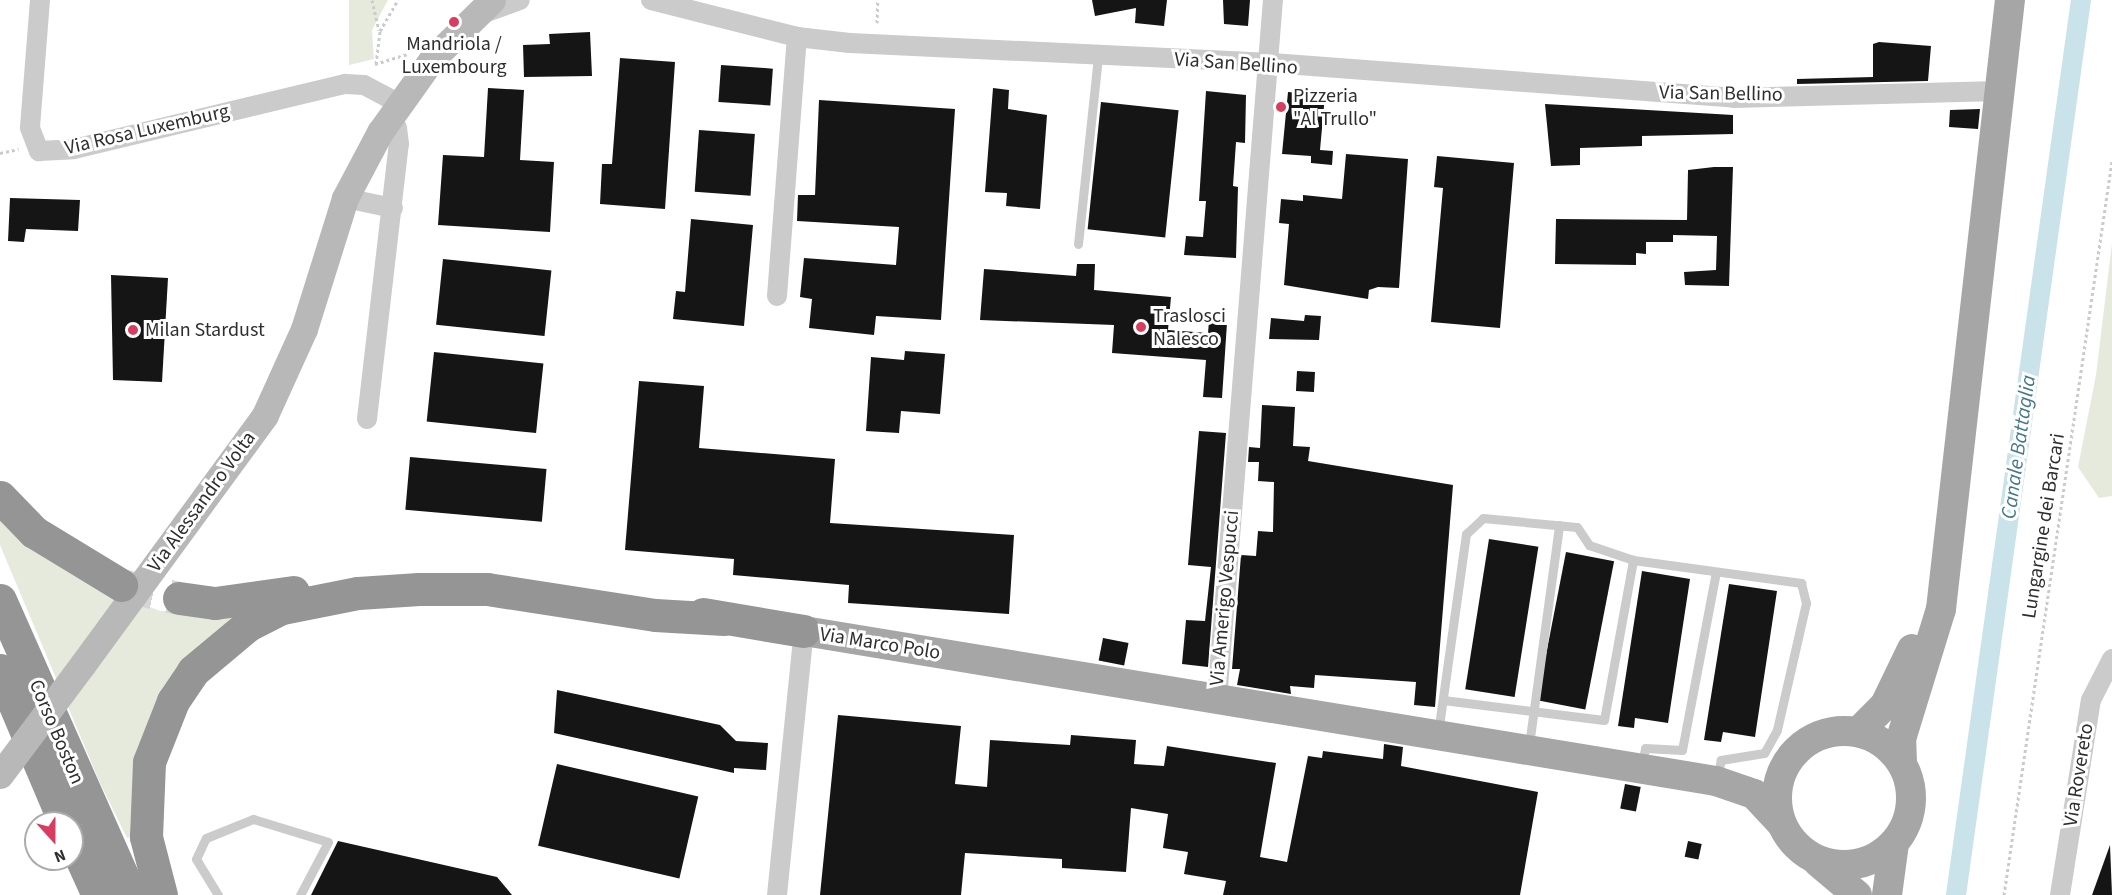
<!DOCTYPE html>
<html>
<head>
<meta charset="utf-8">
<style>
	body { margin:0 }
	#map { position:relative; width:2112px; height:895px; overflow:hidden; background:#fff; font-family:"Source Sans 3",sans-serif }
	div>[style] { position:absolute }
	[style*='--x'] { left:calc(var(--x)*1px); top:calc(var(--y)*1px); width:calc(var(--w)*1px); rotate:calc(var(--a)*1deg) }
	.green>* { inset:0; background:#e6eadd }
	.canal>* { height:20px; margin:-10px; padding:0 10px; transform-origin:10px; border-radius:10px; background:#cae2e9 }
	.building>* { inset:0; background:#151515; transform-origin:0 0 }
	.highway-tunnel>* { height:33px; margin-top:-16.5px; transform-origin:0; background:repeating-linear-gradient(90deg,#d5d5d5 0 33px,transparent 0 49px) }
	.path>* { height:3px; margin-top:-1.5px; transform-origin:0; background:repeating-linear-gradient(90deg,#cbcbcb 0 3px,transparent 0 6px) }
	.lane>* { height:9px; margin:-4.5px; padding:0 4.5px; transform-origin:4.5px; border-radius:4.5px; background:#cbcbcb }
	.street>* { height:20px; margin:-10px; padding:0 10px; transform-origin:10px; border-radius:10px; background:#cbcbcb }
	.secondary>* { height:27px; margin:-13.5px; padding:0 13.5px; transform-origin:13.5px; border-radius:13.5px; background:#b8b8b8 }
	.primary>* { height:30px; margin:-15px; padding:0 15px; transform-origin:15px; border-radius:15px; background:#a6a6a6 }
	.primary>.ring { margin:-15px; padding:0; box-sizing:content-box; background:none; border:30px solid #a6a6a6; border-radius:50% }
	.highway>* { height:33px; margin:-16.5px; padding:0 16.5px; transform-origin:16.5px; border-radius:16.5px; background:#959595 }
	.secondary-bridge>* { height:27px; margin:-13.5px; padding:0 13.5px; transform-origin:13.5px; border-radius:13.5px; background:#b8b8b8 }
	.dots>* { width:16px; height:16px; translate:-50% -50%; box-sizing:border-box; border:3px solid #fff; border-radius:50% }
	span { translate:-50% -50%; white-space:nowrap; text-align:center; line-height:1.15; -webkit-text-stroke:6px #fff; paint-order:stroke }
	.poi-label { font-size:20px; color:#2e2e2e }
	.left { translate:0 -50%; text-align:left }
	.street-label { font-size:20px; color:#2e2e2e }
	.water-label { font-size:21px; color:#42798a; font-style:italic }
	.north { position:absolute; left:24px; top:811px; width:60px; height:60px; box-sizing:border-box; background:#fff; border:2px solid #ababab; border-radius:50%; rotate:159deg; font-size:16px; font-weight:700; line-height:24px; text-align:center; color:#2e2e2e }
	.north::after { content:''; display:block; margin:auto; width:21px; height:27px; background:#d83d5f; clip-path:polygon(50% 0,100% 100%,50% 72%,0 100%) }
</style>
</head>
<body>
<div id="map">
	<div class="green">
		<div style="clip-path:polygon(349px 0,388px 0,372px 30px,374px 59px,349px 65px)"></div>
		<div style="clip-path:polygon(2112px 243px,2112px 496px,2099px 498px,2078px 467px,2096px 375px)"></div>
		<div style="clip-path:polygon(0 512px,95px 585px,160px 611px,229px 610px,234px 625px,204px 649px,139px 836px,127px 838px,100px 783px,0 545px)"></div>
	</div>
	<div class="canal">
		<div style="--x:1956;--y:895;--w:904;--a:-82.05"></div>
	</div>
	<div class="building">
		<div style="clip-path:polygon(1092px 0,1167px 0,1164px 26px,1135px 23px,1136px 8px,1095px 16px)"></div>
		<div style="clip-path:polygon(1223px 0,1250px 0,1248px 26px,1224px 24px)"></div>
		<div style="clip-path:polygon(590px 32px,592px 76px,524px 77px,523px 45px,550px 44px,549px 34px)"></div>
		<div style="clip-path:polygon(1879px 42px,1931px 46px,1928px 81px,1797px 84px,1797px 79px,1873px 77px,1873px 44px)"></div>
		<div style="clip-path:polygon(620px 58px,675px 62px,665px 209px,600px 204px,602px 164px,612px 164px)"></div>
		<div style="left:721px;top:65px;width:52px;height:37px;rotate:4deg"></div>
		<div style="clip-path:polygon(488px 88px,524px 90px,520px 160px,554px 162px,550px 232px,438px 225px,443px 155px,484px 157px)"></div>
		<div style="clip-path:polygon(993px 88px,1009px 90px,1008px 109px,1047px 115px,1040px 209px,1006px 206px,1007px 193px,985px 192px)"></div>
		<div style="clip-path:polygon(1206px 91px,1246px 95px,1245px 143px,1236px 142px,1233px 186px,1238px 187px,1236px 258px,1184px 255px,1186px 236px,1203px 237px,1206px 201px,1199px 201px)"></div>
		<div style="clip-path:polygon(1288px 92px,1325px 95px,1320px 150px,1333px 151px,1332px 165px,1311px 163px,1311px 156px,1282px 154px)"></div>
		<div style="clip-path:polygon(819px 100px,955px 109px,941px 320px,876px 316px,874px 335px,809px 328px,812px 299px,800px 297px,804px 258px,896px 265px,899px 227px,797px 221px,798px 195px,815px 195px)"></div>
		<div style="left:1101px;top:102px;width:78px;height:128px;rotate:6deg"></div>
		<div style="clip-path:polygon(1545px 104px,1733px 115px,1733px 134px,1642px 136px,1642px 146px,1580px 148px,1580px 165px,1551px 166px)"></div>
		<div style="clip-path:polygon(1980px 109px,1978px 129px,1949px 127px,1950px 110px)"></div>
		<div style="left:699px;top:130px;width:56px;height:62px;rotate:4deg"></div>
		<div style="clip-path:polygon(1346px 154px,1408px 159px,1399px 288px,1378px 287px,1369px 290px,1368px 299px,1284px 285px,1289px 224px,1279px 223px,1281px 199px,1303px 201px,1303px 195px,1342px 199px)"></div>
		<div style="clip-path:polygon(1437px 156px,1514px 163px,1500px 328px,1431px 322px,1443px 188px,1434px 187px)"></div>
		<div style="clip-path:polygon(1714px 167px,1733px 167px,1729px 286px,1685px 285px,1684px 272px,1716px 270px,1717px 236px,1673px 235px,1673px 242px,1646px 242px,1646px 254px,1636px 253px,1636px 265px,1555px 264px,1556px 219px,1687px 220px,1688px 170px)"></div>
		<div style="clip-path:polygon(10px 198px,80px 200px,78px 231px,26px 229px,24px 242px,8px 241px)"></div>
		<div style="clip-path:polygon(691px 219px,753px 225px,744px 326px,673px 319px,676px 291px,685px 292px)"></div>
		<div style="left:443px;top:259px;width:109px;height:66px;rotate:6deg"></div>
		<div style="clip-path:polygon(1077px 264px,1095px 264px,1094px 290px,1171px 297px,1168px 330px,1208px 333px,1209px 321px,1227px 323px,1222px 398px,1203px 397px,1206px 360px,1112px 353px,1114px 325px,980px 320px,984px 269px,1076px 276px)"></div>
		<div style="clip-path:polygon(111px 275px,168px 278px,162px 382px,113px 380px)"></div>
		<div style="clip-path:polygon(1305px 315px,1321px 316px,1319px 340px,1269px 339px,1271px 318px,1304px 321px)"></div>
		<div style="clip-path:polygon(905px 351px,945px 354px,940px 414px,901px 411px,899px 433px,866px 431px,871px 357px,904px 360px)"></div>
		<div style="left:434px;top:352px;width:110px;height:70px;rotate:6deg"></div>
		<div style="left:1297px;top:371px;width:18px;height:20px;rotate:3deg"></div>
		<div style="clip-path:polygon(639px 381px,704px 386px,699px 448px,835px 459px,830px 523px,1014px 535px,1009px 614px,848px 603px,849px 585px,733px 575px,734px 559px,625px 550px)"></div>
		<div style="clip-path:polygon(1262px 405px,1295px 407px,1293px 446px,1310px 447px,1308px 461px,1453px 485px,1435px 707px,1414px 705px,1416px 682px,1315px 675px,1314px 688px,1290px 686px,1291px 694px,1237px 685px,1240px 669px,1232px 669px,1241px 555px,1256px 556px,1258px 531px,1273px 532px,1274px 482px,1258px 481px,1259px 462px,1248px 462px,1249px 447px,1260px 448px)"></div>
		<div style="clip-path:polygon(1199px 431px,1226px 433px,1208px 667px,1182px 664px,1186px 620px,1205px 621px,1211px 567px,1188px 565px)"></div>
		<div style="left:410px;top:457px;width:137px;height:53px;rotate:5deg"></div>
		<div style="left:1489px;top:539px;width:50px;height:152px;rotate:9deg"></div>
		<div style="left:1566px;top:552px;width:49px;height:151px;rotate:11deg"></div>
		<div style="clip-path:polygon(1642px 571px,1690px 579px,1668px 723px,1635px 718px,1634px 728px,1618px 726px)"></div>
		<div style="clip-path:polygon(1729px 584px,1777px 591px,1755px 737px,1723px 732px,1721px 742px,1704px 740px)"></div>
		<div style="left:1103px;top:638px;width:26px;height:23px;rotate:11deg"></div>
		<div style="clip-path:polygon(557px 690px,720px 725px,736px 741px,768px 743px,766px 770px,734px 768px,734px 773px,554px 733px)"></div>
		<div style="clip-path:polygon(838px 715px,961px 726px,955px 784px,987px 787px,990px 740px,1070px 745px,1071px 735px,1136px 740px,1134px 764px,1164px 766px,1167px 746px,1276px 763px,1260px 857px,1287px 862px,1308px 756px,1322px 758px,1323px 751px,1383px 759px,1384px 744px,1403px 747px,1401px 766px,1538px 792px,1520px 895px,1223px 895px,1226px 881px,1184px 874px,1188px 852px,1163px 848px,1168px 814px,1131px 808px,1126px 872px,1062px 868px,1062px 859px,965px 853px,961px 895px,820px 895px)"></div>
		<div style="left:557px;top:764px;width:145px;height:84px;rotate:13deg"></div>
		<div style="left:1625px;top:784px;width:16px;height:25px;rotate:11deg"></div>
		<div style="clip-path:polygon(338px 841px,497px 877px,512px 895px,311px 895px)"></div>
		<div style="left:1688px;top:841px;width:14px;height:16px;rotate:12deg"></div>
		<div style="clip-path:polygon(2110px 845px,2112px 895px,2092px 895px)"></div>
	</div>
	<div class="highway-tunnel">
		<div style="--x:121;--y:585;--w:59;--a:12.6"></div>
	</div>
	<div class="path">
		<div style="--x:372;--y:0;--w:31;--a:77"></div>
		<div style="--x:877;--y:23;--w:23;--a:-88"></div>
		<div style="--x:375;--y:64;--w:34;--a:-17"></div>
		<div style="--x:376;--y:64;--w:33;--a:-83"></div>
		<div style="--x:380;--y:31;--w:36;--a:-60"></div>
		<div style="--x:0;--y:153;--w:19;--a:-12"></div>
		<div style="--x:2004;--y:895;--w:742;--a:-81.63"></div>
	</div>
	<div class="lane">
		<div style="--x:1078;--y:244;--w:189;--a:-83.9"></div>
		<div style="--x:1443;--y:700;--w:162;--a:7.1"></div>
		<div style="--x:1604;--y:720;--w:163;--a:-79.7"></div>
		<div style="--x:1438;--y:733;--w:201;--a:-82"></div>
		<div style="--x:1466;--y:534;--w:23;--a:-43"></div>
		<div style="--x:1483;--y:518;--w:94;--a:5.5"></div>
		<div style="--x:1577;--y:527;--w:22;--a:56"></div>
		<div style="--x:1589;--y:545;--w:46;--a:18.8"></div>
		<div style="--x:1633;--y:560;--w:170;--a:7.8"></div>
		<div style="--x:1801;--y:583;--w:21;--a:76"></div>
		<div style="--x:1806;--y:603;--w:130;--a:102.9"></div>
		<div style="--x:1777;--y:730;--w:26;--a:119"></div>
		<div style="--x:1764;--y:753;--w:44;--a:170.8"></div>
		<div style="--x:1721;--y:760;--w:16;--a:104"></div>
		<div style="--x:1529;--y:745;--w:222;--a:-82.2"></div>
		<div style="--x:1642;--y:764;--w:16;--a:-79"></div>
		<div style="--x:1645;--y:748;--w:37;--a:3"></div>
		<div style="--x:1682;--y:750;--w:181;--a:-79.2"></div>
		<div style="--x:218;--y:895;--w:42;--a:-121.4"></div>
		<div style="--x:196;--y:859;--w:23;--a:-65"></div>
		<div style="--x:206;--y:838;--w:51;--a:-22"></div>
		<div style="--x:253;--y:819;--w:78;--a:17"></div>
		<div style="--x:328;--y:842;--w:60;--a:117.8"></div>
	</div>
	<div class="street">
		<div style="--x:40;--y:0;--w:128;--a:94.5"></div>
		<div style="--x:30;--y:128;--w:25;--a:69"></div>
		<div style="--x:39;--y:151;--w:35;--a:-3"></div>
		<div style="--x:74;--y:149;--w:279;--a:-13.5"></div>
		<div style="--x:345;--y:84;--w:19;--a:3"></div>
		<div style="--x:364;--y:85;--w:41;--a:27.8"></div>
		<div style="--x:651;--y:0;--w:151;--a:14.2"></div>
		<div style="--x:797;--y:37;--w:53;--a:6.5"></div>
		<div style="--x:850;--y:43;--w:422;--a:2.7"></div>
		<div style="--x:1272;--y:63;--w:462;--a:4.3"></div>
		<div style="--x:1733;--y:98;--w:266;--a:-1.5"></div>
		<div style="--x:481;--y:14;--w:41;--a:-19.7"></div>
		<div style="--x:345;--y:198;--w:49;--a:11.8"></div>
		<div style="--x:777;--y:296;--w:260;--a:-85.6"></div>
		<div style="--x:367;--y:419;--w:277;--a:-83.4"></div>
		<div style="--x:399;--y:144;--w:16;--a:-97"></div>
		<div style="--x:397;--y:128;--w:11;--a:-135"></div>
		<div style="--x:1217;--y:700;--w:702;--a:-85.43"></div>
		<div style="--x:777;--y:895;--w:265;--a:-84.2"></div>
		<div style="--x:2060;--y:895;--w:197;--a:-81"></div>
		<div style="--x:2091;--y:700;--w:46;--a:-62.9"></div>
	</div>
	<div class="secondary">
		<div style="--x:83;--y:664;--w:308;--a:-53.8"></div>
		<div style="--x:265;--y:415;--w:94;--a:-65.6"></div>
		<div style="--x:304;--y:329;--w:137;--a:-72.6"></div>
		<div style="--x:345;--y:198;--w:75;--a:-62.1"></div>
		<div style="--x:380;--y:132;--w:90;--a:-54.5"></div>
		<div style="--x:432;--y:59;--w:84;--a:-44.5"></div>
	</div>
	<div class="primary">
		<div style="--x:804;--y:631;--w:924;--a:9.34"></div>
		<div style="--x:1716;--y:781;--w:40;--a:18.9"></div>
		<div style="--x:1754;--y:794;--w:40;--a:47"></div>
		<div class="ring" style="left:1777px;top:731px;width:104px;height:104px"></div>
		<div style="--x:1858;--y:732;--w:38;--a:-45"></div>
		<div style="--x:1885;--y:705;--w:62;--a:-64.3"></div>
		<div style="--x:1902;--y:763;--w:24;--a:-92"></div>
		<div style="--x:1901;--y:739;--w:136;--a:-72.9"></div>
		<div style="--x:1941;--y:609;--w:613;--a:-83.54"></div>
		<div style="--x:1818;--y:862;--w:51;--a:40.2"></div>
		<div style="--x:1887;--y:895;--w:52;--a:-82.3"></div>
	</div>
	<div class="highway">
		<div style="--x:0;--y:497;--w:49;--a:45.8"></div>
		<div style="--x:34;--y:532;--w:102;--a:31.3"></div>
		<div style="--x:179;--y:598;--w:36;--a:8"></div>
		<div style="--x:215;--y:603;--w:79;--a:-8"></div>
		<div style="--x:0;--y:600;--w:323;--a:66.1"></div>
		<div style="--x:703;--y:614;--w:102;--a:9.6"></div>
		<div style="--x:0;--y:670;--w:166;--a:67"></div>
		<div style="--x:72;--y:838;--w:63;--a:65.5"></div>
		<div style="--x:161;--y:895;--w:60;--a:-104.5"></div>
		<div style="--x:146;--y:837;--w:75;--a:-87.7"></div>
		<div style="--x:149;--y:762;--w:66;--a:-68.5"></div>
		<div style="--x:173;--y:701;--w:36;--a:-56"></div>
		<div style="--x:193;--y:671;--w:72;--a:-39.9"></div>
		<div style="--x:248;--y:625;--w:38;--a:-27"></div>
		<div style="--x:282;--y:608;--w:77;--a:-11.2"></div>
		<div style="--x:358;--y:593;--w:61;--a:-3.8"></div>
		<div style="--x:419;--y:589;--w:68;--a:0"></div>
		<div style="--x:487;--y:589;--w:170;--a:8.8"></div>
		<div style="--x:655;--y:615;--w:69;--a:3.3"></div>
	</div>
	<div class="secondary-bridge">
		<div style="--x:0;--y:775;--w:139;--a:-53.2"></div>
	</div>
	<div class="dots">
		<div style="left:454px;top:22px;background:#d83d5f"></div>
		<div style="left:1281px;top:107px;background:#d83d5f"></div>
		<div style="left:1141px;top:327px;background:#d83d5f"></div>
		<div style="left:133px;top:330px;background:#d83d5f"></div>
	</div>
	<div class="poi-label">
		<span style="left:454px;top:56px">Mandriola /<br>Luxembourg</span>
		<span class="left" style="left:1293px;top:108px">Pizzeria<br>"Al Trullo"</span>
		<span class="left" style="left:1153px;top:328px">Traslosci<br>Nalesco</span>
		<span class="left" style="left:145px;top:330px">Milan Stardust</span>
	</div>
	<div class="street-label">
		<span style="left:1236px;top:64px;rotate:4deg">Via San Bellino</span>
		<span style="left:1721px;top:94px;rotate:1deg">Via San Bellino</span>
		<span style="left:147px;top:130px;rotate:-13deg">Via Rosa Luxemburg</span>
		<span style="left:202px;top:502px;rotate:-54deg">Via Alessandro Volta</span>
		<span style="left:2044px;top:526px;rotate:-81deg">Lungargine dei Barcari</span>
		<span style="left:1225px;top:598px;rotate:-85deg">Via Amerigo Vespucci</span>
		<span style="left:880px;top:644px;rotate:9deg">Via Marco Polo</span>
		<span style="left:56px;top:732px;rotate:67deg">Corso Boston</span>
		<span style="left:2079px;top:775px;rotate:-81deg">Via Rovereto</span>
	</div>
	<div class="water-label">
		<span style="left:2018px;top:447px;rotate:-82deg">Canale Battaglia</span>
	</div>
	<div class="north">N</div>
</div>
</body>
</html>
